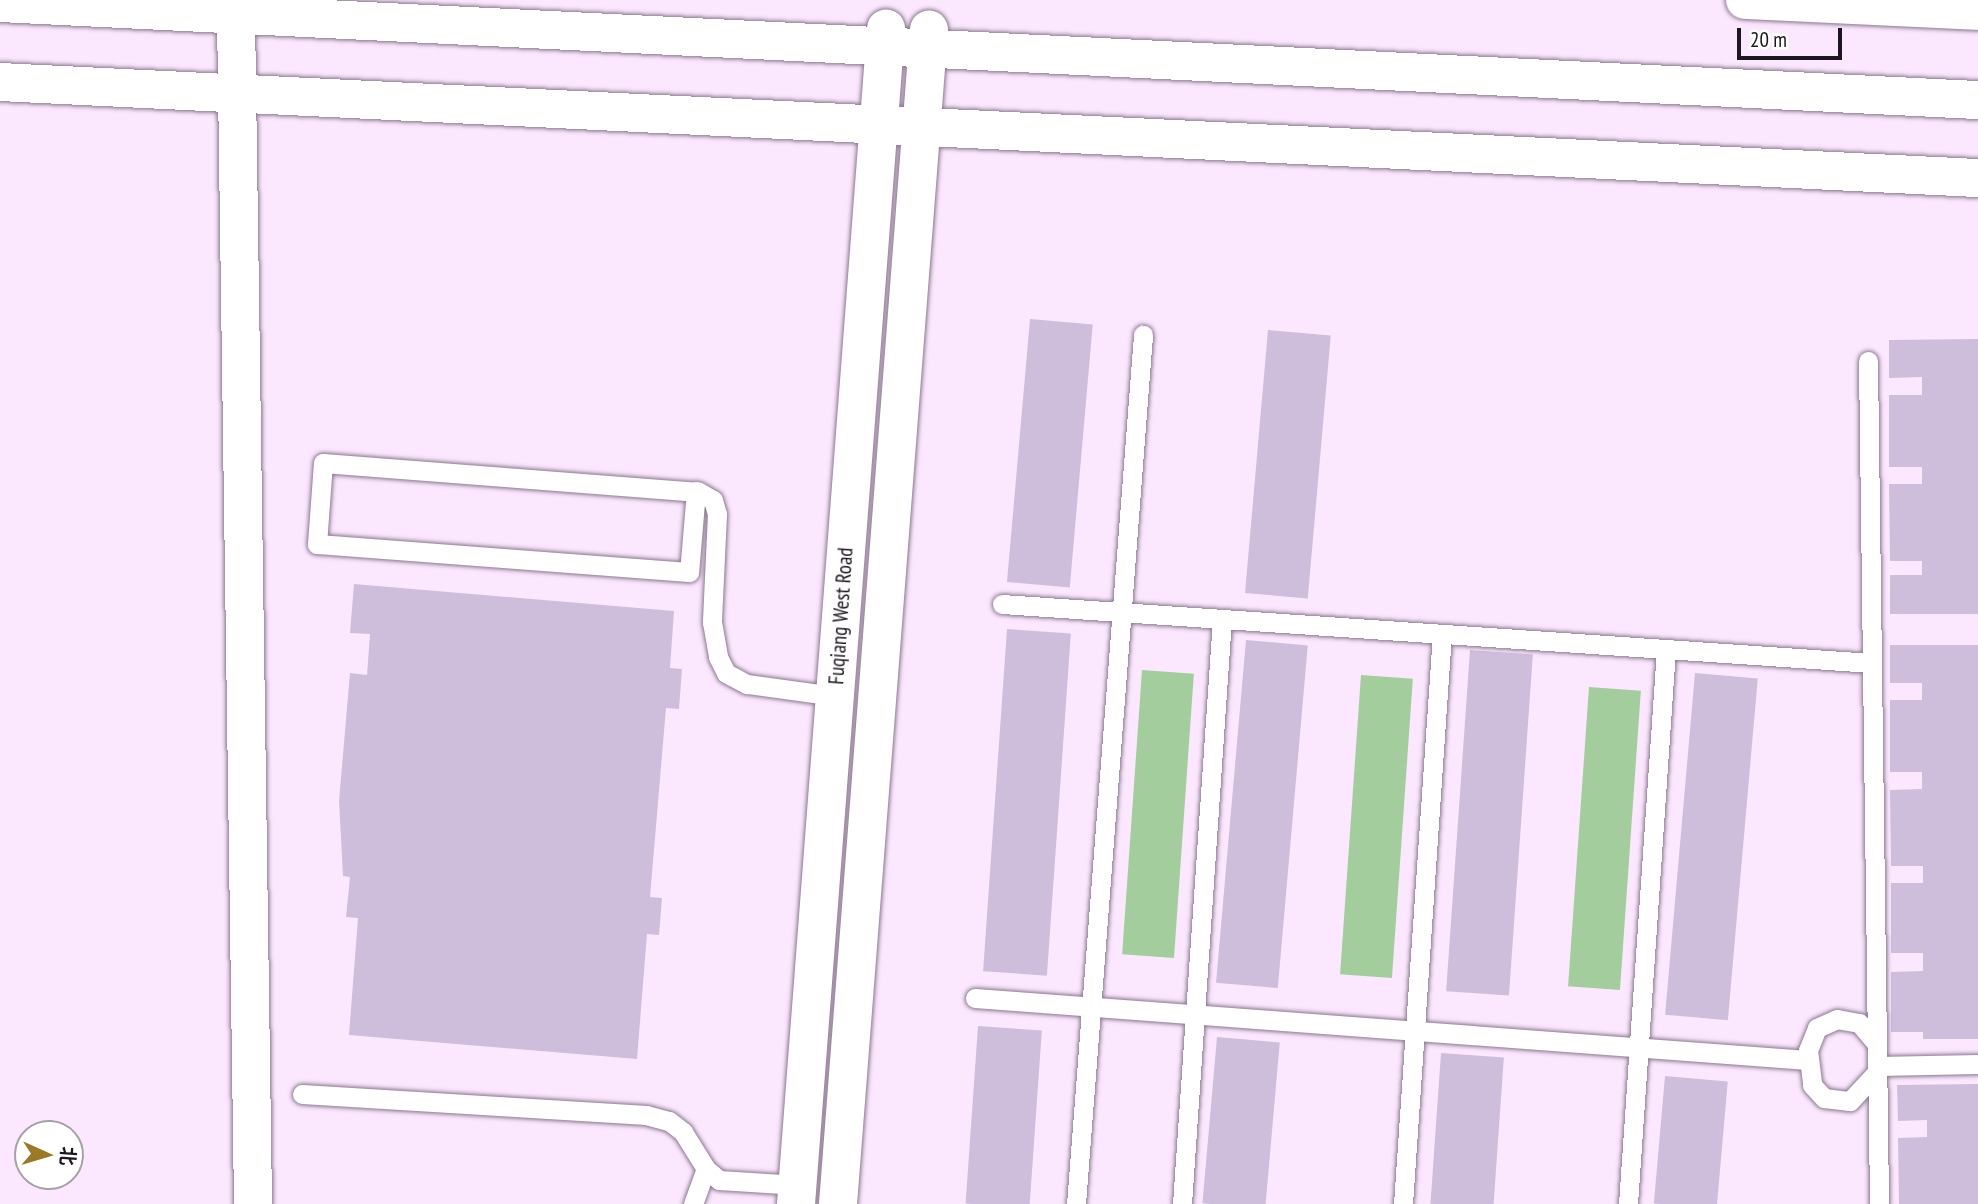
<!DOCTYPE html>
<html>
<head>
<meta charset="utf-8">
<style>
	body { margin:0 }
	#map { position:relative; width:1978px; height:1204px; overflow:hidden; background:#fbe8fe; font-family:"PT Sans Narrow","Noto Sans SC",sans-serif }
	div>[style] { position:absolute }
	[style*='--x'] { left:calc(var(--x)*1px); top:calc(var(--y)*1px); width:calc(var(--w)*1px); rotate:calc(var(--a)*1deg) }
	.green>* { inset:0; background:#a4cd9e; transform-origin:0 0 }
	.building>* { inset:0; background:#cebedc; transform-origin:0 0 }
	.roads { filter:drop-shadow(0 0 2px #8c7790) drop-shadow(0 0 2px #8c7790) }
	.service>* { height:19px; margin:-9.5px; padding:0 9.5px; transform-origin:9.5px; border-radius:9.5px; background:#fff }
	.minor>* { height:38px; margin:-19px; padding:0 19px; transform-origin:19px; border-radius:19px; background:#fff }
	.secondary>* { height:38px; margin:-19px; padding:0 19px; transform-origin:19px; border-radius:19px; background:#fff }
	.primary>* { height:38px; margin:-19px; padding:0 19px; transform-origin:19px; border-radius:19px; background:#fff }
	span { translate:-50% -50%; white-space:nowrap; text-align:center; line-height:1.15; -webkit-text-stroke:6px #fff; paint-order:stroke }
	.street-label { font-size:21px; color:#1d151f }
	.north { position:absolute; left:14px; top:1120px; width:70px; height:70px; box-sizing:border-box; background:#fff; border:2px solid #a5a1a5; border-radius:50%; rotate:94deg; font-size:19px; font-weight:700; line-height:28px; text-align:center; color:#1d151f }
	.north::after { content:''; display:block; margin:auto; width:24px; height:32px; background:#9c7924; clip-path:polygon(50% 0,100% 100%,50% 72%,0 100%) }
	.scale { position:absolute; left:1737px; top:28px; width:105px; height:32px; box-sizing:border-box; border:4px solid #1d151f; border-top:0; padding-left:9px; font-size:21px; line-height:24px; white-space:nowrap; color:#1d151f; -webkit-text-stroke:5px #fff; paint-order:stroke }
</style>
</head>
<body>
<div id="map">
	<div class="green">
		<div style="left:1142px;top:670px;width:52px;height:285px;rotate:4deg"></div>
		<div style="left:1361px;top:675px;width:52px;height:300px;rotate:4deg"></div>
		<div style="left:1589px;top:687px;width:52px;height:300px;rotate:4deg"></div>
	</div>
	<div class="building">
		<div style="left:1030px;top:319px;width:63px;height:264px;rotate:5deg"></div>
		<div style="left:1268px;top:330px;width:63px;height:264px;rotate:5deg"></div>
		<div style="clip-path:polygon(1978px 339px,1978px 614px,1890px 614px,1890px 575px,1922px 575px,1922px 561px,1890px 561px,1889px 484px,1922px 484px,1922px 467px,1889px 467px,1889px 395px,1922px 395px,1922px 377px,1889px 378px,1889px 340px)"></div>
		<div style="clip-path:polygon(354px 584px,674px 611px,670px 668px,682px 669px,679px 709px,666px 708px,650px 897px,662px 898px,659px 935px,647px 934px,637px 1059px,349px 1035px,358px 918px,346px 917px,350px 877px,343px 876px,339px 801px,350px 673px,367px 675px,370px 634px,350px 633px)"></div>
		<div style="left:1007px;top:629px;width:64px;height:343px;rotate:4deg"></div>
		<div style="left:1246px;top:640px;width:62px;height:344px;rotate:5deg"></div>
		<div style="clip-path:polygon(1890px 645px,1978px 645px,1978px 1039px,1923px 1039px,1923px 1032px,1891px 1032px,1891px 972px,1923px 971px,1923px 953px,1891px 953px,1891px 883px,1923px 883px,1923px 866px,1891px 866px,1890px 790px,1922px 789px,1922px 772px,1890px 772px,1890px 700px,1922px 700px,1922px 683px,1890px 683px)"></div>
		<div style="left:1470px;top:650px;width:63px;height:342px;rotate:4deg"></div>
		<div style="left:1695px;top:673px;width:63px;height:343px;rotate:5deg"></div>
		<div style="left:978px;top:1026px;width:64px;height:178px;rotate:4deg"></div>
		<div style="left:1217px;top:1037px;width:63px;height:167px;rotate:5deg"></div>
		<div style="left:1441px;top:1053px;width:63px;height:151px;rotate:4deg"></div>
		<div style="left:1665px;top:1076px;width:63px;height:128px;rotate:5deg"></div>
		<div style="clip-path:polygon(1978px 1084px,1978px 1204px,1899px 1204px,1898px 1138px,1927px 1137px,1927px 1120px,1898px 1121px,1897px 1085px)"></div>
	</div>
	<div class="roads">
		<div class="service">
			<div style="--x:1868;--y:361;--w:843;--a:89.25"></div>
			<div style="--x:696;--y:491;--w:81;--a:94.9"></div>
			<div style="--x:689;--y:572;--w:373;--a:-175.7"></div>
			<div style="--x:317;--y:544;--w:81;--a:-85.8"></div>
			<div style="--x:323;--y:463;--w:377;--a:4.4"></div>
			<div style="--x:699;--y:492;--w:16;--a:30"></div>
			<div style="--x:713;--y:500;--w:15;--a:74"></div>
			<div style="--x:717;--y:514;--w:108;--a:92.7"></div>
			<div style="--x:712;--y:622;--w:36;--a:80"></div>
			<div style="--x:718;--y:657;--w:18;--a:63"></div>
			<div style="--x:726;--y:673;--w:24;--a:28"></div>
			<div style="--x:747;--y:684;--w:89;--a:7.8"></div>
			<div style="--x:1002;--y:604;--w:872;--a:3.88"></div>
			<div style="--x:975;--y:998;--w:835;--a:4.26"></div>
			<div style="--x:1876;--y:1043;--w:26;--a:-130"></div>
			<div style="--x:1859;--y:1023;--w:22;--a:-170"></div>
			<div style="--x:1837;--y:1019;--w:22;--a:156"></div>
			<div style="--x:1817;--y:1028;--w:24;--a:112"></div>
			<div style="--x:1808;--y:1050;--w:35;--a:83"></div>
			<div style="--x:1812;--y:1085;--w:18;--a:47"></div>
			<div style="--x:1824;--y:1098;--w:26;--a:7"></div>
			<div style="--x:1850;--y:1101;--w:40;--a:-47"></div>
			<div style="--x:1877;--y:1066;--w:101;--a:-1.1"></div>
			<div style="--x:302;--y:1094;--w:345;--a:3.5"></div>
			<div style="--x:646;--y:1115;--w:24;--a:15"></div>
			<div style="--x:669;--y:1121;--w:18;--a:38"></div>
			<div style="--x:683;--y:1132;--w:44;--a:58.1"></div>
			<div style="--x:706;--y:1169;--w:17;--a:40"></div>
			<div style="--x:719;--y:1180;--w:79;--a:3.6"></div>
			<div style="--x:693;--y:1204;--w:37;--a:-70"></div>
			<div style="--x:1076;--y:1204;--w:872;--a:-85.59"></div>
			<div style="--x:1182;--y:1204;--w:586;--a:-86.09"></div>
			<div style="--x:1403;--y:1204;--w:571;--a:-86.09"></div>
			<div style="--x:1628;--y:1204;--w:556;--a:-86.08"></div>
		</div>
		<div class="minor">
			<div style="--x:1745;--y:0;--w:233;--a:2.7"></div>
			<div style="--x:236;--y:15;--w:1189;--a:89.18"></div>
			<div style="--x:0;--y:82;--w:1980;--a:2.78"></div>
		</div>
		<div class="secondary">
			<div style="--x:796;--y:1204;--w:1179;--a:-85.62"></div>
			<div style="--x:838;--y:1204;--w:1178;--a:-85.57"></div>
		</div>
		<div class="primary">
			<div style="--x:0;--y:3;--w:1980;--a:2.81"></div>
		</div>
	</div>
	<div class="street-label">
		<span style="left:841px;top:616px;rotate:-86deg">Fuqiang West Road</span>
	</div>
	<div class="north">北</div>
	<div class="scale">20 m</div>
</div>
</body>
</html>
